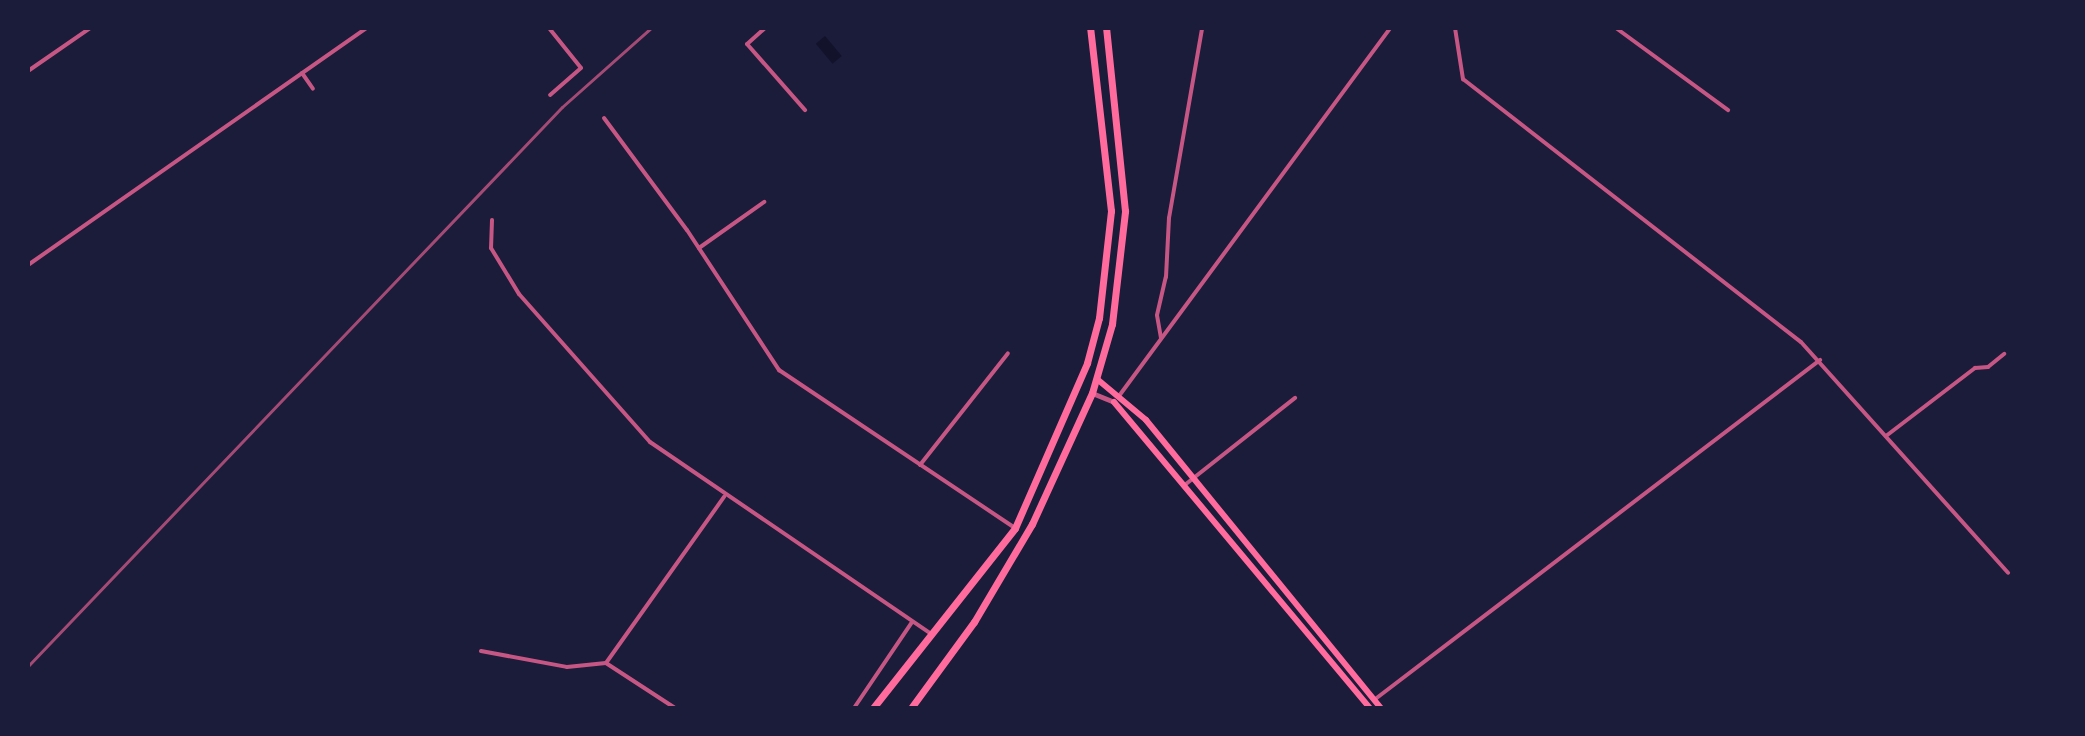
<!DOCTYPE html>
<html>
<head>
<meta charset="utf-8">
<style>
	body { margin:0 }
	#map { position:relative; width:2085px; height:736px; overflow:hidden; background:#1b1b3a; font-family:Roboto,sans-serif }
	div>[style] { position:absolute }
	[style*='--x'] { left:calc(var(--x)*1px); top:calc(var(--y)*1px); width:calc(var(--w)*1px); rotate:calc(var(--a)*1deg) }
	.water>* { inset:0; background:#12122b; transform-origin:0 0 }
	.minor>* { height:4px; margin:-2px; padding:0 2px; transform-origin:2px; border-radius:2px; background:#c65784 }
	.tertiary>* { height:5px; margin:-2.5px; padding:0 2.5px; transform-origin:2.5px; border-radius:2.5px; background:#c65784 }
	.secondary>* { height:6px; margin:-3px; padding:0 3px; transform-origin:3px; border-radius:3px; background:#ff6b9d }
	.trunk>* { height:7px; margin:-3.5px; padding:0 3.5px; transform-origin:3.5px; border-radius:3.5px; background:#ff6b9d }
	.rail>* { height:3px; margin:-1.5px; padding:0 1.5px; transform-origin:1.5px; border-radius:1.5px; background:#a44b75 }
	span { translate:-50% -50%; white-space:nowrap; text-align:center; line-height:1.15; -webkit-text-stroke:6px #1b1b3a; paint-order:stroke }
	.frame { position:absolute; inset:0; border:30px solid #1b1b3a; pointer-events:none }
</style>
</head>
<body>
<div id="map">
	<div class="water">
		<div style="left:825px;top:36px;width:26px;height:12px;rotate:50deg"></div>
	</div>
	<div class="minor">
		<div style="--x:549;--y:28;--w:51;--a:51.3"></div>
		<div style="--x:581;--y:68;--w:41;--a:138.9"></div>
		<div style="--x:765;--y:28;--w:24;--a:138"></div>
		<div style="--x:747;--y:44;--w:88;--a:48.7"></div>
		<div style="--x:1455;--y:28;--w:52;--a:81.1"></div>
		<div style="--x:1463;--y:79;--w:428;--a:37.9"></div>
		<div style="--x:1801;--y:342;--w:310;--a:48.1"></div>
		<div style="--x:1616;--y:28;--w:139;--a:36.2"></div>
		<div style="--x:28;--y:71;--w:75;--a:-34.7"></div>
		<div style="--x:302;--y:73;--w:19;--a:55"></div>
		<div style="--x:604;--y:118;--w:139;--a:53.5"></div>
		<div style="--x:687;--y:230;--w:168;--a:56.7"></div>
		<div style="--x:779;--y:370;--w:284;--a:33.8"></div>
		<div style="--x:492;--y:220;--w:28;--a:92"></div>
		<div style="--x:491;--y:248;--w:54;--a:58.7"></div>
		<div style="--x:519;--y:294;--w:198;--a:48.5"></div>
		<div style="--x:650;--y:442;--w:339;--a:34.3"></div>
		<div style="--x:699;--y:248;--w:80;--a:-35.3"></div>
		<div style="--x:28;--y:265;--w:413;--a:-35"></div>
		<div style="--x:1161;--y:338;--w:23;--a:-100"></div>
		<div style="--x:1157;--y:315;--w:39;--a:-77"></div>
		<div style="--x:1166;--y:277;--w:59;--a:-87.1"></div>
		<div style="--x:1169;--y:218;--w:193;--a:-80.1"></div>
		<div style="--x:1119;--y:396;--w:457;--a:-53.6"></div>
		<div style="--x:1886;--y:436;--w:112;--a:-37.4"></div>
		<div style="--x:1975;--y:368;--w:13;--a:-4"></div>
		<div style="--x:1988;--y:367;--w:21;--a:-39"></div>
		<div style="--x:920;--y:465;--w:142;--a:-51.8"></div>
		<div style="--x:1186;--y:484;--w:139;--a:-38.3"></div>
		<div style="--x:481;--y:651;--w:87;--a:10.5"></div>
		<div style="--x:567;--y:667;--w:39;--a:-6"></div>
		<div style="--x:1374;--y:700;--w:561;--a:-37.32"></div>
		<div style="--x:675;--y:708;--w:82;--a:-146.9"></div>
		<div style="--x:606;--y:663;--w:204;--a:-54.6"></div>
		<div style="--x:854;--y:708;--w:104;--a:-56"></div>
	</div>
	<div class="tertiary">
		<div style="--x:1092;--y:393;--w:24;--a:22"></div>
	</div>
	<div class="secondary">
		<div style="--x:1097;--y:379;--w:64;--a:39.9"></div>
		<div style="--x:1146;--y:420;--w:372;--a:50.8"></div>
		<div style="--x:1114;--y:402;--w:399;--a:50.1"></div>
	</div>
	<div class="trunk">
		<div style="--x:873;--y:708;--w:229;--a:-51.7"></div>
		<div style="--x:1015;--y:528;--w:180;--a:-66.4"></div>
		<div style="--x:1087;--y:363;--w:47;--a:-75.1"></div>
		<div style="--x:1099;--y:318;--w:108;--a:-83.6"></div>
		<div style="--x:1111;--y:211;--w:184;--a:-96.5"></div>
		<div style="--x:911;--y:708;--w:107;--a:-53.8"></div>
		<div style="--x:974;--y:622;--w:114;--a:-59.4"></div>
		<div style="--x:1032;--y:524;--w:144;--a:-65.4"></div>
		<div style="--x:1092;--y:393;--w:72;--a:-73.8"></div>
		<div style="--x:1112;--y:324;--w:114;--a:-83.4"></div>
		<div style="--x:1125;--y:211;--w:184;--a:-95.9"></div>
	</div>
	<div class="rail">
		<div style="--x:28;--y:666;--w:773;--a:-46.31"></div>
		<div style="--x:562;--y:107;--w:119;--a:-41.6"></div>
	</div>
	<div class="frame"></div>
</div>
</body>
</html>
